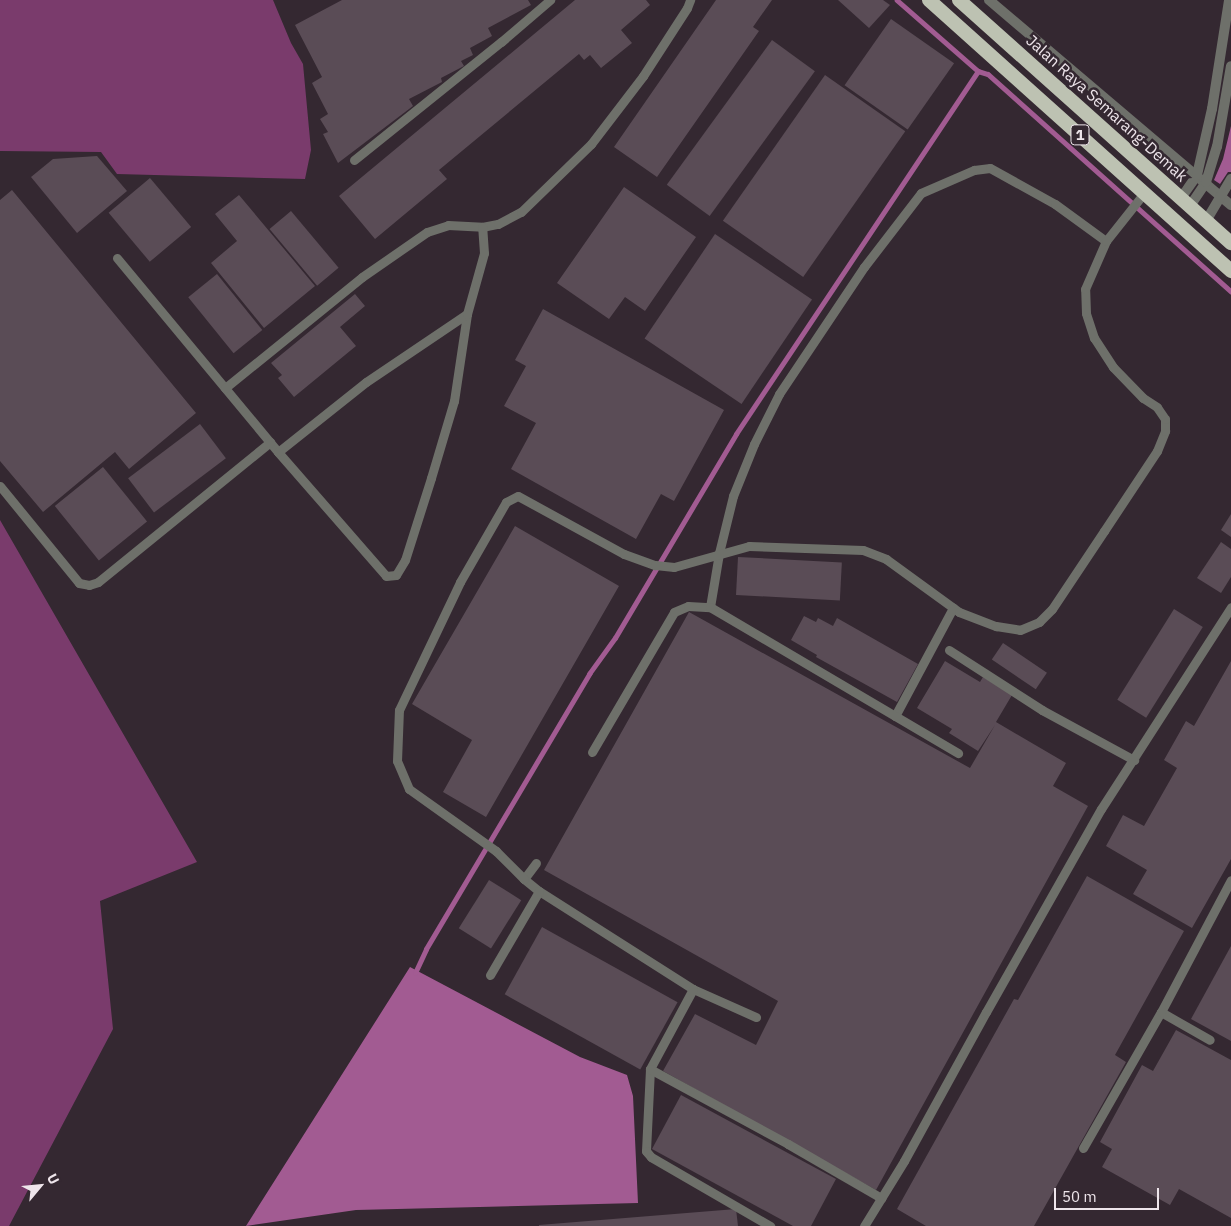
<!DOCTYPE html>
<html>
<head>
<meta charset="utf-8">
<style>
	body { margin:0 }
	#map { position:relative; width:1231px; height:1226px; overflow:hidden; background:#342831; font-family:"IBM Plex Sans",sans-serif }
	div>[style] { position:absolute }
	[style*='--x'] { left:calc(var(--x)*1px); top:calc(var(--y)*1px); width:calc(var(--w)*1px); rotate:calc(var(--a)*1deg) }
	.green>* { inset:0; background:#7a3b6c }
	.water>* { inset:0; background:#a25b92 }
	.stream>* { height:4.5px; margin:-2.25px; padding:0 2.25px; transform-origin:2.25px; border-radius:2.25px; background:#a25b92 }
	.building>* { inset:0; background:#5a4c56; transform-origin:0 0 }
	.service>* { height:9px; margin:-4.5px; padding:0 4.5px; transform-origin:4.5px; border-radius:4.5px; background:#6e706a }
	.minor>* { height:10px; margin:-5px; padding:0 5px; transform-origin:5px; border-radius:5px; background:#6e706a }
	.trunk>* { height:14px; margin:-7px; padding:0 7px; transform-origin:7px; border-radius:7px; background:#bdc2b2 }
	span { translate:-50% -50%; white-space:nowrap; text-align:center; line-height:1.15; -webkit-text-stroke:5px #342831; paint-order:stroke }
	.shield-label span { padding:1px 4px; background:#342831; border:1px solid; border-radius:4px; -webkit-text-stroke-width:0 }
	.shield-label { font-size:15px; color:#eee5eb; font-weight:700 }
	.street-label { font-size:16px; color:#eee5eb }
	.north { position:absolute; left:15px; top:1161px; width:50px; height:50px; -webkit-text-stroke:4px #342831; paint-order:stroke; rotate:62deg; font-size:14px; font-weight:700; line-height:20px; text-align:center; color:#eee5eb }
	.north::after { content:''; display:block; margin:auto; width:18px; height:22px; background:#eee5eb; clip-path:polygon(50% 0,100% 100%,50% 72%,0 100%) }
	.scale { position:absolute; left:1054px; top:1188px; width:105px; height:22px; box-sizing:border-box; border:2px solid #eee5eb; border-top:0; padding-left:6px; font-size:15px; line-height:18px; white-space:nowrap; color:#eee5eb; -webkit-text-stroke:4px #342831; paint-order:stroke }
</style>
</head>
<body>
<div id="map">
	<div class="green">
		<div style="clip-path:polygon(0 0,273px 0,291px 43px,303px 64px,311px 150px,305px 179px,117px 174px,101px 152px,0 151px)"></div>
		<div style="clip-path:polygon(0 520px,197px 862px,100px 901px,113px 1029px,9px 1226px,0 1226px)"></div>
	</div>
	<div class="water">
		<div style="clip-path:polygon(1231px 126px,1231px 172px,1228px 172px,1220px 184px,1214px 180px,1223px 159px)"></div>
		<div style="clip-path:polygon(410px 967px,580px 1057px,627px 1075px,633px 1096px,638px 1203px,356px 1210px,246px 1226px)"></div>
	</div>
	<div class="stream">
		<div style="--x:897;--y:0;--w:108;--a:41.2"></div>
		<div style="--x:978;--y:71;--w:10;--a:17"></div>
		<div style="--x:988;--y:74;--w:326;--a:41.8"></div>
		<div style="--x:415;--y:973;--w:26;--a:-65"></div>
		<div style="--x:426;--y:949;--w:320;--a:-59.3"></div>
		<div style="--x:589;--y:674;--w:44;--a:-54.2"></div>
		<div style="--x:615;--y:638;--w:237;--a:-59.3"></div>
		<div style="--x:736;--y:434;--w:436;--a:-56.3"></div>
	</div>
	<div class="building">
		<div style="clip-path:polygon(342px 0,528px 0,531px 5px,488px 28px,492px 36px,470px 48px,473px 55px,461px 61px,464px 66px,441px 78px,442px 82px,409px 99px,413px 106px,338px 163px,323px 134px,328px 132px,320px 119px,328px 114px,312px 83px,322px 77px,295px 25px)"></div>
		<div style="clip-path:polygon(575px 0,646px 0,650px 5px,621px 30px,632px 43px,601px 68px,590px 55px,584px 60px,579px 54px,439px 170px,447px 179px,375px 239px,339px 196px)"></div>
		<div style="clip-path:polygon(716px 0,772px 0,753px 27px,759px 31px,657px 177px,614px 147px)"></div>
		<div style="clip-path:polygon(838px 0,883px 0,890px 5px,869px 28px)"></div>
		<div style="left:891px;top:19px;width:77px;height:81px;rotate:35deg"></div>
		<div style="left:772px;top:40px;width:53px;height:179px;rotate:36deg"></div>
		<div style="left:825px;top:75px;width:98px;height:178px;rotate:35deg"></div>
		<div style="clip-path:polygon(97px 156px,127px 191px,77px 233px,31px 177px,53px 159px)"></div>
		<div style="left:150px;top:178px;width:64px;height:54px;rotate:50deg"></div>
		<div style="clip-path:polygon(624px 187px,696px 237px,645px 311px,625px 297px,609px 319px,557px 283px)"></div>
		<div style="clip-path:polygon(12px 190px,196px 413px,129px 469px,115px 452px,43px 512px,0 461px,0 200px)"></div>
		<div style="clip-path:polygon(239px 195px,315px 286px,264px 328px,211px 263px,237px 241px,215px 214px)"></div>
		<div style="left:291px;top:211px;width:74px;height:28px;rotate:50deg"></div>
		<div style="left:715px;top:234px;width:117px;height:126px;rotate:34deg"></div>
		<div style="left:217px;top:274px;width:72px;height:37px;rotate:51deg"></div>
		<div style="clip-path:polygon(355px 294px,365px 306px,340px 327px,356px 346px,294px 397px,278px 378px,282px 375px,271px 363px)"></div>
		<div style="clip-path:polygon(543px 309px,724px 410px,674px 501px,661px 494px,636px 539px,511px 469px,536px 423px,504px 406px,526px 366px,515px 360px)"></div>
		<div style="left:200px;top:424px;width:43px;height:90px;rotate:53deg"></div>
		<div style="left:103px;top:467px;width:70px;height:62px;rotate:51deg"></div>
		<div style="clip-path:polygon(1231px 514px,1231px 537px,1221px 530px)"></div>
		<div style="clip-path:polygon(515px 526px,619px 586px,486px 817px,443px 792px,472px 740px,412px 704px)"></div>
		<div style="clip-path:polygon(1221px 542px,1231px 549px,1231px 577px,1221px 593px,1197px 578px)"></div>
		<div style="left:738px;top:557px;width:104px;height:38px;rotate:3deg"></div>
		<div style="left:1174px;top:609px;width:34px;height:107px;rotate:32deg"></div>
		<div style="clip-path:polygon(689px 612px,970px 768px,995px 725px,978px 751px,949px 733px,952px 729px,917px 708px,945px 661px,980px 682px,983px 677px,1012px 695px,996px 722px,1066px 763px,1053px 786px,1088px 806px,876px 1190px,663px 1071px,695px 1014px,756px 1045px,778px 1001px,544px 870px)"></div>
		<div style="clip-path:polygon(804px 616px,816px 622px,818px 618px,833px 626px,837px 618px,918px 664px,897px 702px,816px 657px,817px 655px,791px 640px)"></div>
		<div style="left:1003px;top:643px;width:53px;height:20px;rotate:34deg"></div>
		<div style="clip-path:polygon(1231px 661px,1231px 859px,1192px 928px,1133px 894px,1147px 870px,1106px 846px,1123px 815px,1144px 826px,1177px 768px,1164px 760px,1186px 721px,1194px 726px)"></div>
		<div style="clip-path:polygon(1087px 876px,1184px 931px,1115px 1055px,1126px 1062px,1034px 1226px,926px 1226px,897px 1209px,1014px 999px,1018px 1000px)"></div>
		<div style="left:489px;top:880px;width:38px;height:57px;rotate:32deg"></div>
		<div style="left:542px;top:927px;width:155px;height:77px;rotate:29deg"></div>
		<div style="clip-path:polygon(1231px 946px,1231px 1041px,1191px 1019px)"></div>
		<div style="clip-path:polygon(1176px 1030px,1231px 1060px,1231px 1218px,1179px 1189px,1170px 1205px,1102px 1167px,1112px 1149px,1100px 1142px,1142px 1065px,1153px 1071px)"></div>
		<div style="clip-path:polygon(681px 1095px,836px 1179px,811px 1226px,793px 1226px,652px 1149px)"></div>
		<div style="clip-path:polygon(736px 1209px,738px 1226px,539px 1226px,539px 1225px)"></div>
	</div>
	<div class="service">
		<div style="--x:354;--y:160;--w:189;--a:-38.8"></div>
		<div style="--x:501;--y:42;--w:65;--a:-40.6"></div>
		<div style="--x:117;--y:258;--w:252;--a:50.3"></div>
		<div style="--x:278;--y:452;--w:164;--a:48.9"></div>
		<div style="--x:386;--y:576;--w:10;--a:-6"></div>
		<div style="--x:396;--y:575;--w:17;--a:-59"></div>
		<div style="--x:405;--y:560;--w:86;--a:-72.4"></div>
		<div style="--x:431;--y:478;--w:80;--a:-73.4"></div>
		<div style="--x:454;--y:401;--w:88;--a:-81.5"></div>
		<div style="--x:225;--y:388;--w:176;--a:-39"></div>
		<div style="--x:362;--y:277;--w:79;--a:-34.7"></div>
		<div style="--x:427;--y:232;--w:22;--a:-18"></div>
		<div style="--x:448;--y:225;--w:34;--a:3"></div>
		<div style="--x:482;--y:227;--w:16;--a:-11"></div>
		<div style="--x:498;--y:224;--w:26;--a:-28"></div>
		<div style="--x:521;--y:212;--w:98;--a:-44.2"></div>
		<div style="--x:591;--y:144;--w:86;--a:-52.6"></div>
		<div style="--x:643;--y:76;--w:81;--a:-57.1"></div>
		<div style="--x:687;--y:8;--w:9;--a:-69"></div>
		<div style="--x:278;--y:452;--w:112;--a:-38.5"></div>
		<div style="--x:366;--y:382;--w:122;--a:-34"></div>
		<div style="--x:467;--y:314;--w:63;--a:-74.4"></div>
		<div style="--x:484;--y:253;--w:26;--a:-94"></div>
		<div style="--x:0;--y:486;--w:125;--a:50.8"></div>
		<div style="--x:79;--y:583;--w:10;--a:11"></div>
		<div style="--x:89;--y:585;--w:9;--a:-18"></div>
		<div style="--x:98;--y:582;--w:222;--a:-39.1"></div>
		<div style="--x:710;--y:607;--w:55;--a:-80.5"></div>
		<div style="--x:719;--y:553;--w:59;--a:-76.2"></div>
		<div style="--x:733;--y:496;--w:56;--a:-68"></div>
		<div style="--x:754;--y:444;--w:56;--a:-63.4"></div>
		<div style="--x:779;--y:394;--w:153;--a:-56.2"></div>
		<div style="--x:864;--y:267;--w:93;--a:-52.4"></div>
		<div style="--x:921;--y:193;--w:58;--a:-23.5"></div>
		<div style="--x:974;--y:170;--w:16;--a:-7"></div>
		<div style="--x:990;--y:168;--w:74;--a:29"></div>
		<div style="--x:1055;--y:204;--w:63;--a:36"></div>
		<div style="--x:949;--y:650;--w:111;--a:32.8"></div>
		<div style="--x:1042;--y:710;--w:105;--a:28.5"></div>
		<div style="--x:895;--y:716;--w:123;--a:-61.8"></div>
		<div style="--x:592;--y:752;--w:162;--a:-59.6"></div>
		<div style="--x:674;--y:612;--w:15;--a:-23"></div>
		<div style="--x:688;--y:606;--w:22;--a:3"></div>
		<div style="--x:710;--y:607;--w:288;--a:30.5"></div>
		<div style="--x:536;--y:863;--w:20;--a:127"></div>
		<div style="--x:524;--y:879;--w:19;--a:39"></div>
		<div style="--x:539;--y:891;--w:183;--a:32.5"></div>
		<div style="--x:693;--y:989;--w:69;--a:24"></div>
		<div style="--x:524;--y:879;--w:40;--a:-135"></div>
		<div style="--x:496;--y:851;--w:107;--a:-144.5"></div>
		<div style="--x:409;--y:789;--w:30;--a:-113"></div>
		<div style="--x:397;--y:761;--w:51;--a:-87.8"></div>
		<div style="--x:399;--y:710;--w:142;--a:-64.5"></div>
		<div style="--x:460;--y:582;--w:92;--a:-60.1"></div>
		<div style="--x:506;--y:502;--w:13;--a:-27"></div>
		<div style="--x:518;--y:496;--w:121;--a:28.7"></div>
		<div style="--x:624;--y:554;--w:33;--a:20"></div>
		<div style="--x:655;--y:565;--w:19;--a:6"></div>
		<div style="--x:674;--y:567;--w:78;--a:-15.6"></div>
		<div style="--x:749;--y:546;--w:114;--a:2"></div>
		<div style="--x:863;--y:550;--w:25;--a:21"></div>
		<div style="--x:886;--y:559;--w:90;--a:36"></div>
		<div style="--x:959;--y:612;--w:40;--a:21"></div>
		<div style="--x:996;--y:626;--w:24;--a:9"></div>
		<div style="--x:1020;--y:630;--w:21;--a:-23"></div>
		<div style="--x:1039;--y:622;--w:18;--a:-45"></div>
		<div style="--x:1052;--y:609;--w:94;--a:-56.3"></div>
		<div style="--x:1104;--y:531;--w:96;--a:-56.5"></div>
		<div style="--x:1157;--y:451;--w:22;--a:-68"></div>
		<div style="--x:1165;--y:431;--w:12;--a:-90"></div>
		<div style="--x:1165;--y:419;--w:14;--a:-124"></div>
		<div style="--x:1157;--y:407;--w:17;--a:-147"></div>
		<div style="--x:1143;--y:398;--w:43;--a:-134.1"></div>
		<div style="--x:1113;--y:367;--w:35;--a:-123"></div>
		<div style="--x:1094;--y:338;--w:26;--a:-108"></div>
		<div style="--x:1086;--y:313;--w:24;--a:-92"></div>
		<div style="--x:1085;--y:289;--w:52;--a:-66.4"></div>
		<div style="--x:1106;--y:241;--w:61;--a:-51.6"></div>
		<div style="--x:490;--y:975;--w:97;--a:-59.7"></div>
		<div style="--x:693;--y:989;--w:91;--a:118.3"></div>
		<div style="--x:650;--y:1069;--w:82;--a:92.8"></div>
		<div style="--x:646;--y:1151;--w:8;--a:50"></div>
		<div style="--x:651;--y:1157;--w:138;--a:30.1"></div>
		<div style="--x:1161;--y:1012;--w:56;--a:29.7"></div>
		<div style="--x:650;--y:1069;--w:157;--a:28.5"></div>
		<div style="--x:788;--y:1144;--w:108;--a:30.1"></div>
		<div style="--x:1083;--y:1148;--w:157;--a:-60.2"></div>
		<div style="--x:1161;--y:1012;--w:149;--a:-62.1"></div>
		<div style="--x:864;--y:1226;--w:76;--a:-58.4"></div>
		<div style="--x:904;--y:1161;--w:170;--a:-61.2"></div>
		<div style="--x:986;--y:1012;--w:233;--a:-60.5"></div>
		<div style="--x:1101;--y:809;--w:240;--a:-57.2"></div>
	</div>
	<div class="minor">
		<div style="--x:989;--y:0;--w:317;--a:40.3"></div>
		<div style="--x:1181;--y:198;--w:28;--a:-55"></div>
		<div style="--x:1197;--y:175;--w:68;--a:-77.2"></div>
		<div style="--x:1212;--y:109;--w:110;--a:-81.1"></div>
		<div style="--x:1190;--y:206;--w:29;--a:-56"></div>
		<div style="--x:1206;--y:182;--w:37;--a:-73"></div>
		<div style="--x:1217;--y:147;--w:82;--a:-80.2"></div>
		<div style="--x:1206;--y:221;--w:49;--a:-59.2"></div>
	</div>
	<div class="trunk">
		<div style="--x:929;--y:0;--w:406;--a:41.9"></div>
		<div style="--x:959;--y:0;--w:365;--a:41.8"></div>
	</div>
	<div class="shield-label">
		<span style="left:1080px;top:135px">1</span>
	</div>
	<div class="street-label">
		<span style="left:1107px;top:108px;rotate:42deg">Jalan Raya Semarang-Demak</span>
	</div>
	<div class="north">U</div>
	<div class="scale">50 m</div>
</div>
</body>
</html>
